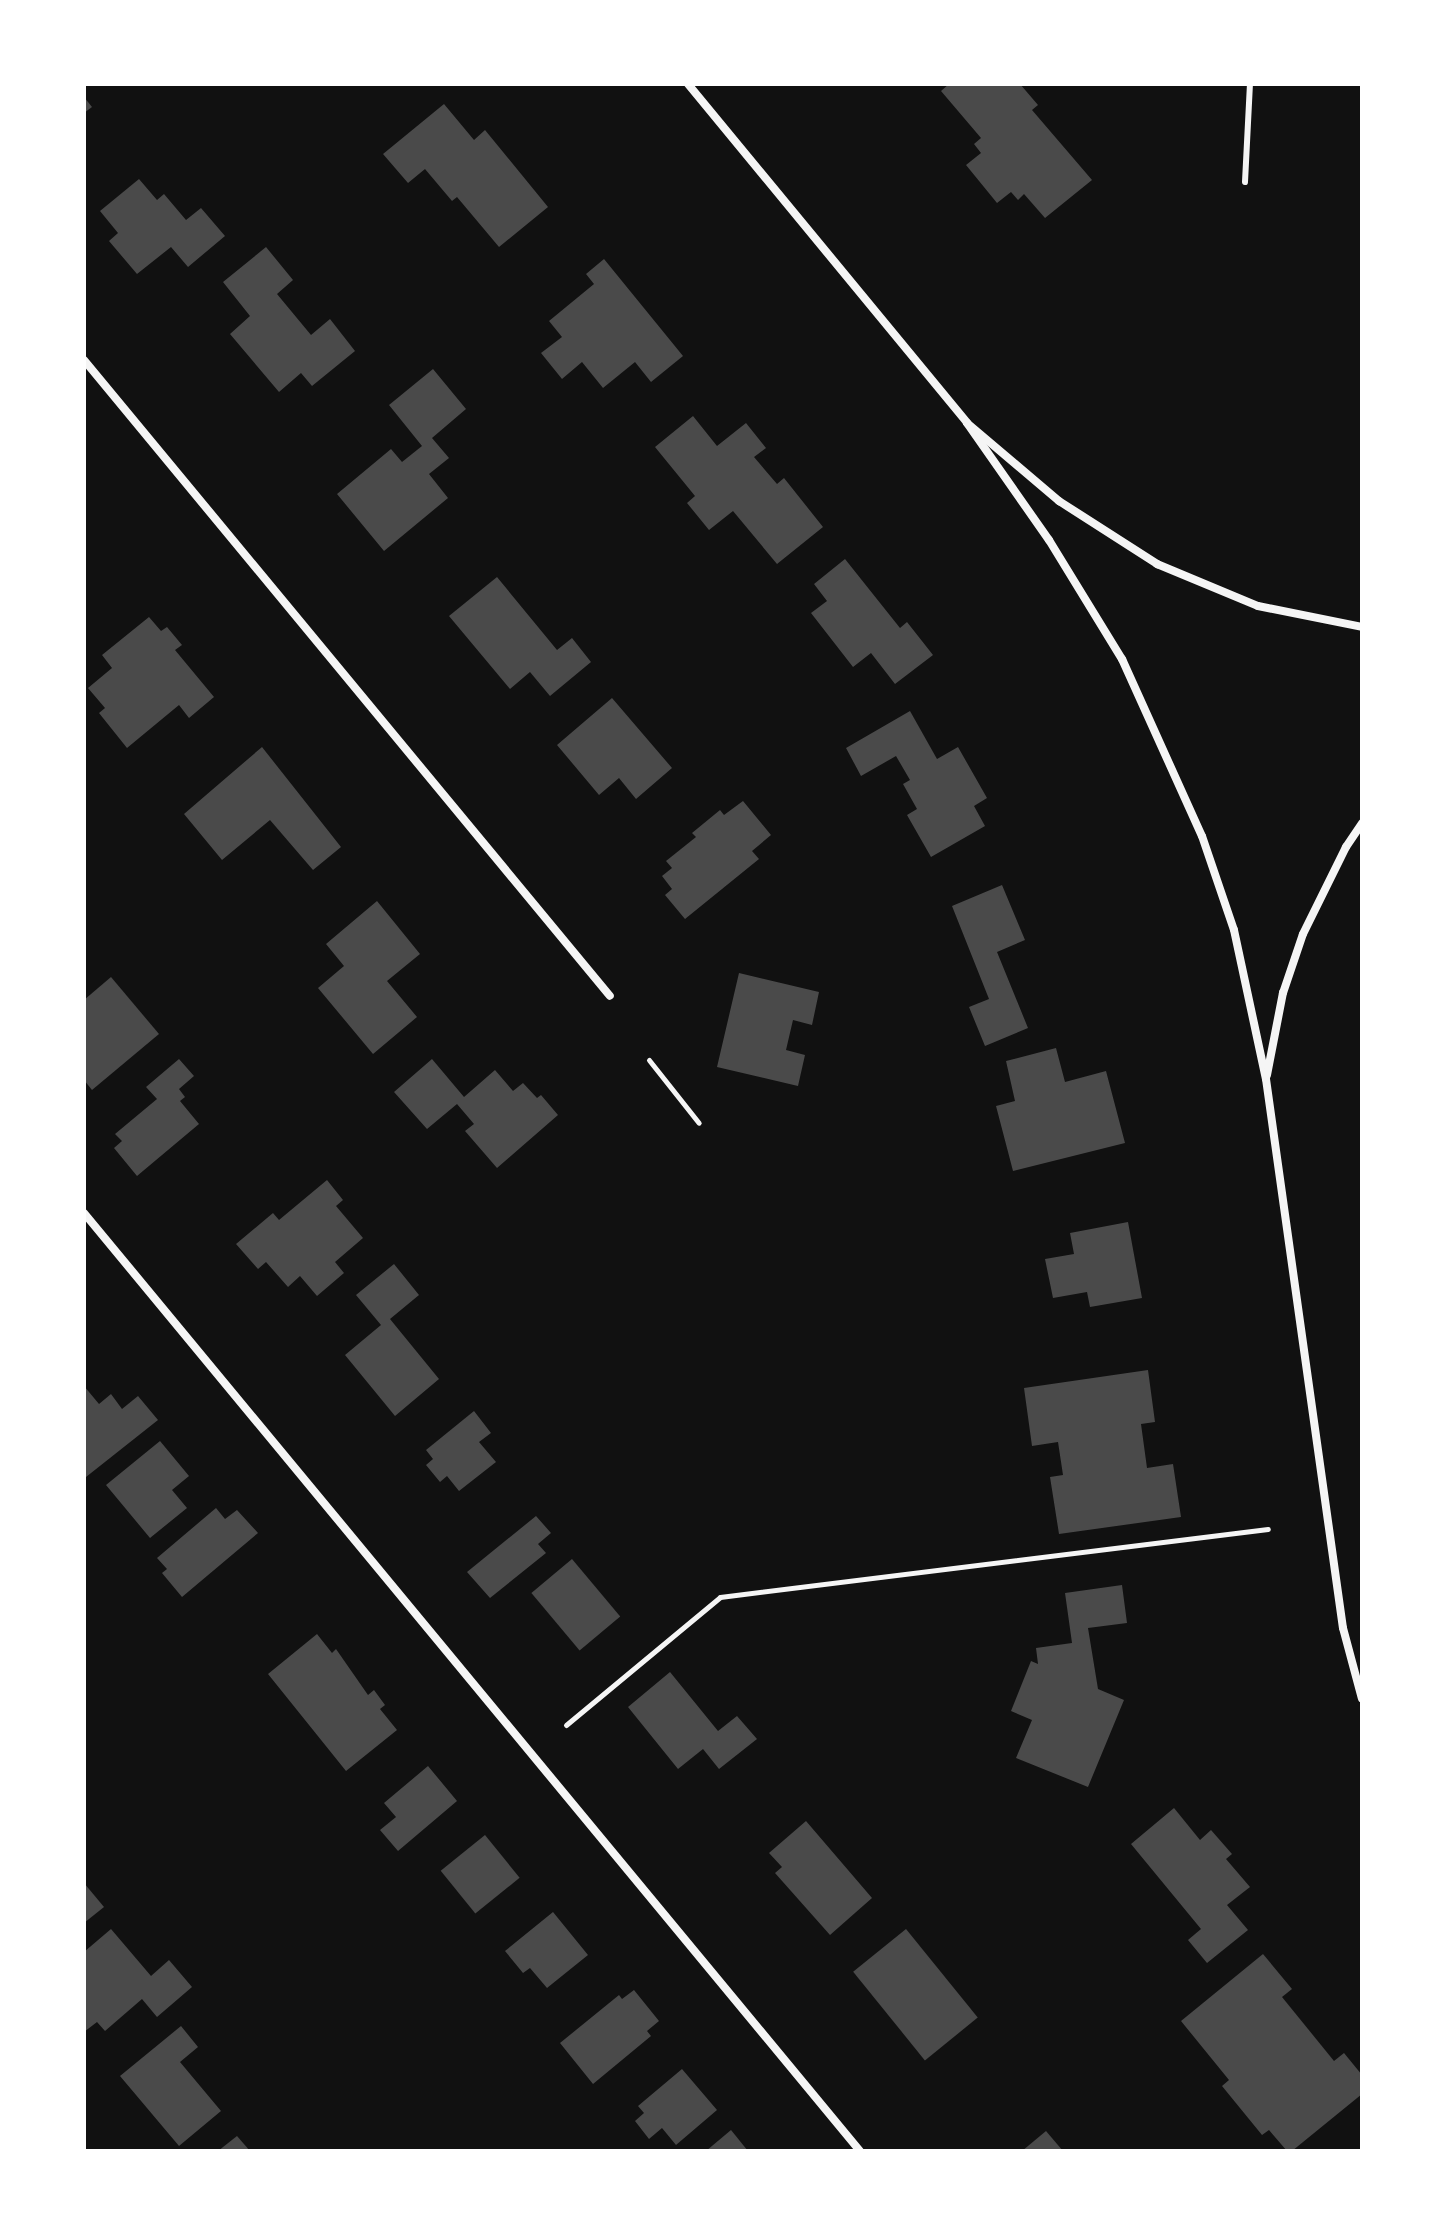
<!DOCTYPE html>
<html>
<head>
<meta charset="utf-8">
<style>
	body { margin:0 }
	#map { position:relative; width:1446px; height:2235px; overflow:hidden; background:#111; font-family:"DejaVu Sans",sans-serif }
	div>[style] { position:absolute }
	[style*='--x'] { left:calc(var(--x)*1px); top:calc(var(--y)*1px); width:calc(var(--w)*1px); rotate:calc(var(--a)*1deg) }
	.building>* { inset:0; background:#4a4a4a; transform-origin:0 0 }
	.path>* { height:5px; margin:-2.5px; padding:0 2.5px; transform-origin:2.5px; border-radius:2.5px; background:#f5f5f5 }
	.service>* { height:6px; margin:-3px; padding:0 3px; transform-origin:3px; border-radius:3px; background:#f5f5f5 }
	.minor>* { height:8px; margin:-4px; padding:0 4px; transform-origin:4px; border-radius:4px; background:#f5f5f5 }
	span { translate:-50% -50%; white-space:nowrap; text-align:center; line-height:1.15; -webkit-text-stroke:8px #fff; paint-order:stroke }
	.frame { position:absolute; inset:0; border:86px solid #fff; pointer-events:none }
</style>
</head>
<body>
<div id="map">
	<div class="building">
		<div style="clip-path:polygon(949px 84px,1020px 84px,1038px 105px,1032px 110px,1092px 180px,1045px 218px,1024px 194px,1018px 200px,1011px 192px,997px 203px,966px 165px,981px 153px,974px 144px,981px 138px,941px 91px)"></div>
		<div style="clip-path:polygon(84px 97px,92px 107px,84px 113px)"></div>
		<div style="clip-path:polygon(444px 104px,474px 140px,485px 130px,548px 207px,499px 247px,457px 197px,452px 201px,425px 169px,408px 183px,383px 154px)"></div>
		<div style="clip-path:polygon(139px 179px,157px 200px,164px 194px,186px 220px,201px 208px,225px 236px,188px 267px,171px 247px,137px 274px,109px 241px,118px 233px,100px 211px)"></div>
		<div style="clip-path:polygon(266px 247px,293px 280px,277px 294px,311px 335px,330px 319px,355px 351px,312px 386px,301px 373px,279px 392px,230px 334px,250px 316px,223px 282px)"></div>
		<div style="clip-path:polygon(604px 259px,683px 356px,651px 382px,635px 362px,603px 388px,582px 362px,562px 379px,541px 353px,562px 337px,549px 321px,594px 284px,586px 274px)"></div>
		<div style="clip-path:polygon(433px 369px,466px 409px,432px 438px,449px 458px,429px 474px,448px 498px,384px 551px,337px 494px,391px 449px,402px 462px,422px 446px,389px 405px)"></div>
		<div style="clip-path:polygon(693px 416px,717px 446px,746px 423px,766px 448px,754px 457px,777px 484px,784px 478px,823px 527px,777px 564px,733px 511px,709px 530px,687px 503px,695px 496px,655px 447px)"></div>
		<div style="clip-path:polygon(845px 559px,900px 628px,907px 622px,933px 655px,895px 684px,871px 653px,853px 667px,811px 613px,827px 601px,814px 584px)"></div>
		<div style="clip-path:polygon(497px 577px,557px 650px,572px 638px,591px 662px,550px 696px,530px 672px,510px 689px,449px 616px)"></div>
		<div style="clip-path:polygon(149px 617px,161px 631px,167px 627px,182px 645px,175px 650px,214px 697px,189px 718px,179px 705px,127px 748px,99px 713px,105px 708px,88px 688px,112px 668px,102px 655px)"></div>
		<div style="clip-path:polygon(612px 698px,672px 768px,636px 799px,619px 778px,599px 795px,557px 745px)"></div>
		<div style="clip-path:polygon(910px 711px,937px 759px,958px 747px,987px 798px,974px 806px,985px 826px,931px 857px,907px 815px,917px 809px,903px 784px,910px 780px,896px 756px,861px 776px,846px 748px)"></div>
		<div style="clip-path:polygon(262px 747px,341px 847px,313px 870px,270px 820px,222px 860px,184px 814px)"></div>
		<div style="clip-path:polygon(743px 801px,771px 835px,752px 851px,759px 859px,685px 919px,665px 895px,672px 889px,662px 876px,672px 868px,666px 861px,696px 837px,692px 833px,720px 810px,724px 815px)"></div>
		<div style="clip-path:polygon(1002px 885px,1025px 940px,997px 952px,1028px 1028px,985px 1046px,969px 1007px,989px 999px,952px 906px)"></div>
		<div style="clip-path:polygon(377px 901px,420px 954px,387px 981px,417px 1017px,373px 1054px,318px 988px,344px 966px,326px 944px)"></div>
		<div style="clip-path:polygon(739px 973px,819px 992px,812px 1025px,793px 1020px,786px 1050px,805px 1055px,798px 1086px,717px 1067px)"></div>
		<div style="clip-path:polygon(111px 977px,159px 1034px,92px 1090px,84px 1080px,84px 1000px)"></div>
		<div style="clip-path:polygon(1056px 1048px,1065px 1082px,1106px 1071px,1125px 1143px,1013px 1171px,996px 1106px,1015px 1101px,1006px 1061px)"></div>
		<div style="clip-path:polygon(179px 1059px,194px 1076px,179px 1089px,185px 1097px,180px 1101px,199px 1124px,137px 1176px,114px 1148px,122px 1141px,115px 1134px,157px 1099px,146px 1087px)"></div>
		<div style="clip-path:polygon(432px 1059px,464px 1097px,495px 1070px,513px 1091px,523px 1083px,537px 1098px,541px 1095px,558px 1115px,497px 1168px,465px 1131px,474px 1124px,457px 1104px,427px 1129px,394px 1092px)"></div>
		<div style="clip-path:polygon(327px 1180px,343px 1200px,336px 1206px,363px 1238px,335px 1262px,344px 1273px,317px 1296px,300px 1276px,288px 1287px,266px 1262px,258px 1269px,236px 1244px,273px 1213px,279px 1220px)"></div>
		<div style="clip-path:polygon(1128px 1222px,1142px 1298px,1090px 1307px,1087px 1292px,1053px 1298px,1045px 1259px,1074px 1254px,1070px 1233px)"></div>
		<div style="clip-path:polygon(394px 1264px,419px 1295px,390px 1319px,439px 1379px,395px 1416px,345px 1355px,381px 1325px,356px 1295px)"></div>
		<div style="clip-path:polygon(1148px 1370px,1155px 1422px,1141px 1424px,1147px 1468px,1173px 1464px,1181px 1517px,1059px 1534px,1050px 1477px,1063px 1475px,1058px 1442px,1032px 1446px,1024px 1388px)"></div>
		<div style="clip-path:polygon(84px 1386px,99px 1404px,111px 1394px,122px 1409px,138px 1396px,158px 1420px,86px 1477px)"></div>
		<div style="clip-path:polygon(474px 1411px,491px 1433px,479px 1442px,496px 1462px,459px 1491px,447px 1476px,440px 1482px,426px 1465px,433px 1459px,426px 1450px)"></div>
		<div style="clip-path:polygon(160px 1441px,189px 1476px,172px 1490px,187px 1508px,150px 1538px,106px 1485px)"></div>
		<div style="clip-path:polygon(216px 1508px,225px 1519px,237px 1510px,258px 1533px,182px 1597px,162px 1573px,167px 1569px,157px 1558px)"></div>
		<div style="clip-path:polygon(536px 1516px,551px 1533px,538px 1544px,546px 1553px,490px 1598px,467px 1572px)"></div>
		<div style="left:572px;top:1559px;width:75px;height:53px;rotate:50deg"></div>
		<div style="clip-path:polygon(1122px 1585px,1127px 1623px,1088px 1628px,1098px 1689px,1124px 1700px,1088px 1787px,1016px 1758px,1032px 1720px,1011px 1711px,1031px 1661px,1038px 1664px,1036px 1648px,1072px 1643px,1065px 1593px)"></div>
		<div style="clip-path:polygon(317px 1634px,332px 1653px,336px 1649px,368px 1695px,374px 1690px,385px 1705px,380px 1709px,397px 1730px,346px 1771px,268px 1674px)"></div>
		<div style="clip-path:polygon(670px 1672px,718px 1731px,737px 1716px,757px 1739px,719px 1769px,703px 1749px,678px 1769px,628px 1707px)"></div>
		<div style="clip-path:polygon(428px 1766px,457px 1801px,398px 1851px,380px 1830px,396px 1817px,384px 1803px)"></div>
		<div style="clip-path:polygon(1174px 1808px,1200px 1840px,1211px 1830px,1232px 1854px,1226px 1859px,1250px 1887px,1227px 1905px,1248px 1930px,1207px 1963px,1188px 1940px,1201px 1929px,1131px 1844px)"></div>
		<div style="clip-path:polygon(806px 1821px,872px 1898px,830px 1935px,775px 1873px,782px 1867px,769px 1853px)"></div>
		<div style="left:485px;top:1835px;width:55px;height:57px;rotate:51deg"></div>
		<div style="clip-path:polygon(84px 1883px,104px 1907px,84px 1923px)"></div>
		<div style="clip-path:polygon(553px 1912px,588px 1955px,547px 1988px,530px 1968px,523px 1973px,505px 1951px)"></div>
		<div style="clip-path:polygon(111px 1929px,151px 1976px,169px 1960px,192px 1987px,157px 2017px,142px 1999px,105px 2031px,97px 2022px,84px 2032px,84px 1952px)"></div>
		<div style="left:906px;top:1929px;width:114px;height:68px;rotate:51deg"></div>
		<div style="clip-path:polygon(1263px 1954px,1292px 1989px,1282px 1997px,1334px 2061px,1344px 2053px,1362px 2075px,1362px 2094px,1292px 2151px,1287px 2151px,1269px 2130px,1262px 2135px,1222px 2086px,1229px 2080px,1181px 2021px)"></div>
		<div style="clip-path:polygon(634px 1990px,659px 2021px,647px 2031px,651px 2036px,593px 2084px,560px 2043px,619px 1995px,622px 1999px)"></div>
		<div style="clip-path:polygon(181px 2026px,198px 2047px,180px 2062px,221px 2111px,179px 2146px,120px 2076px)"></div>
		<div style="clip-path:polygon(682px 2069px,717px 2110px,676px 2145px,662px 2128px,649px 2139px,635px 2121px,644px 2113px,638px 2106px)"></div>
		<div style="clip-path:polygon(731px 2130px,748px 2151px,706px 2151px)"></div>
		<div style="clip-path:polygon(1046px 2131px,1063px 2151px,1022px 2151px)"></div>
		<div style="clip-path:polygon(237px 2136px,250px 2151px,218px 2151px)"></div>
	</div>
	<div class="path">
		<div style="--x:649;--y:1060;--w:80;--a:51.6"></div>
		<div style="--x:566;--y:1725;--w:200;--a:-39.7"></div>
		<div style="--x:720;--y:1597;--w:552;--a:-7.07"></div>
	</div>
	<div class="service">
		<div style="--x:1245;--y:182;--w:98;--a:-87.1"></div>
	</div>
	<div class="minor">
		<div style="--x:688;--y:84;--w:439;--a:50.5"></div>
		<div style="--x:967;--y:423;--w:121;--a:40.3"></div>
		<div style="--x:1059;--y:501;--w:117;--a:32.7"></div>
		<div style="--x:1157;--y:564;--w:109;--a:22.6"></div>
		<div style="--x:1258;--y:606;--w:106;--a:11.4"></div>
		<div style="--x:84;--y:360;--w:825;--a:50.41"></div>
		<div style="--x:967;--y:423;--w:143;--a:55"></div>
		<div style="--x:1049;--y:540;--w:140;--a:58.5"></div>
		<div style="--x:1122;--y:659;--w:194;--a:65.7"></div>
		<div style="--x:1202;--y:836;--w:99;--a:71.2"></div>
		<div style="--x:1234;--y:930;--w:152;--a:77.9"></div>
		<div style="--x:1266;--y:1079;--w:554;--a:82.02"></div>
		<div style="--x:1343;--y:1628;--w:73;--a:75"></div>
		<div style="--x:1267;--y:1075;--w:84;--a:-79"></div>
		<div style="--x:1283;--y:993;--w:62;--a:-71.3"></div>
		<div style="--x:1303;--y:934;--w:97;--a:-63.7"></div>
		<div style="--x:1346;--y:847;--w:29;--a:-56"></div>
		<div style="--x:84;--y:1213;--w:1217;--a:50.4"></div>
	</div>
	<div class="frame"></div>
</div>
</body>
</html>
